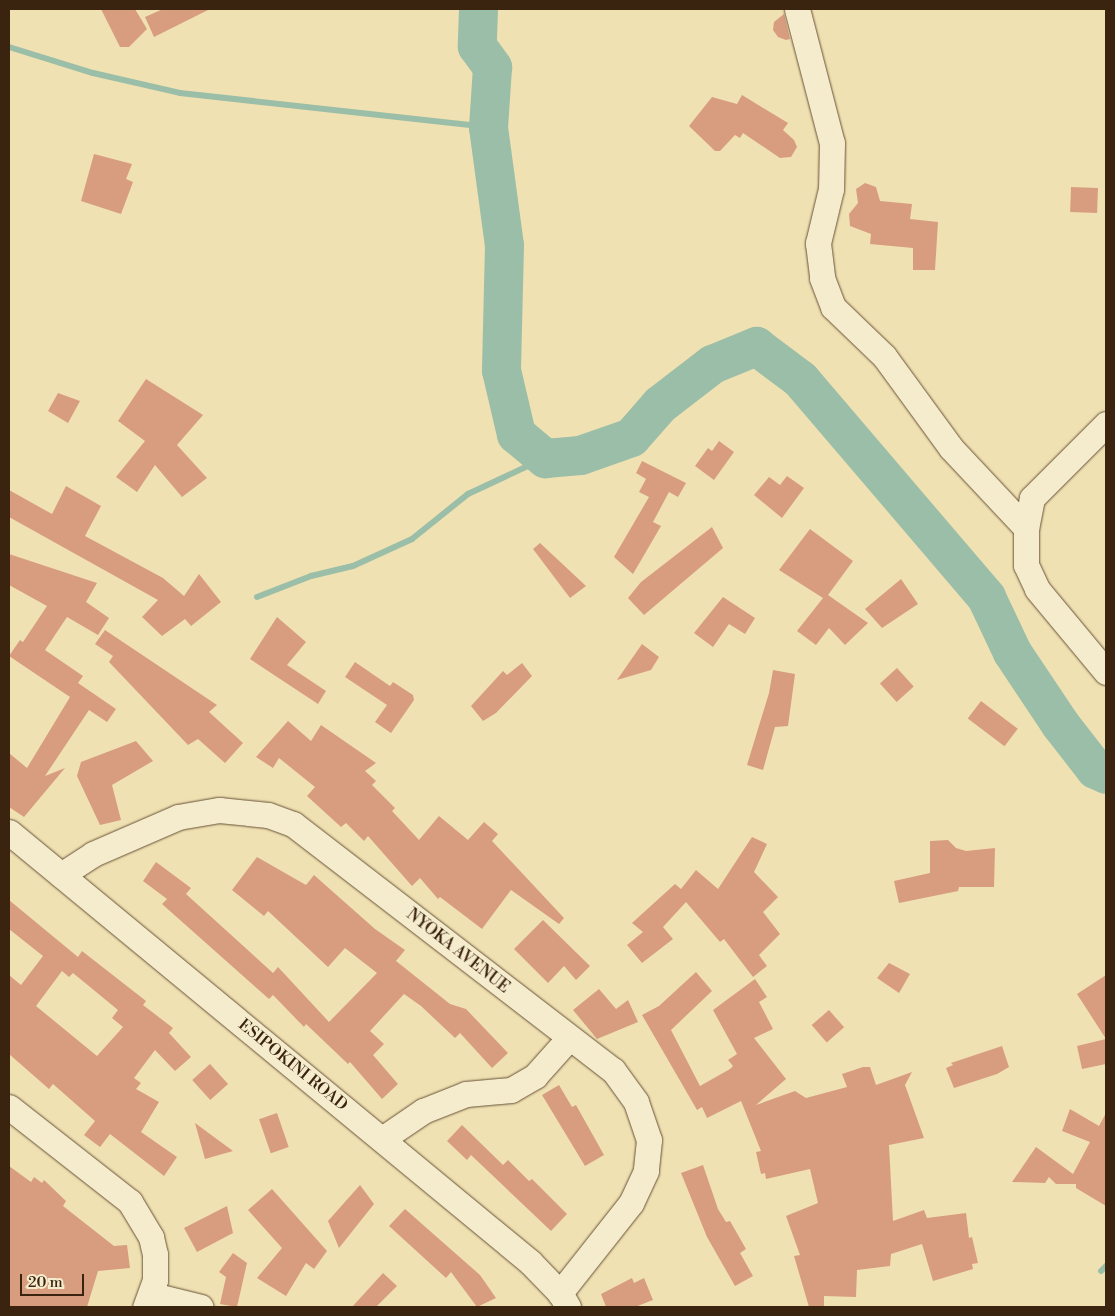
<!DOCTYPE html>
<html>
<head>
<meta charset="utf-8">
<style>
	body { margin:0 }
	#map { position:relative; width:1115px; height:1316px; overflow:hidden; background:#f0e1b2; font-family:"Libre Bodoni",serif }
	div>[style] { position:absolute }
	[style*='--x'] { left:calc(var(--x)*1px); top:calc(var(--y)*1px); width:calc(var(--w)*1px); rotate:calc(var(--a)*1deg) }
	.stream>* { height:6px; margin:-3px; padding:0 3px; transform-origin:3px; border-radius:3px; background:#9bbea8 }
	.river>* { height:39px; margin:-19.5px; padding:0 19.5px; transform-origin:19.5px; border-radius:19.5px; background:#9bbea8 }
	.building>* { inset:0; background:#d89d7e; transform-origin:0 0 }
	.roads { filter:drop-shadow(0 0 1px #685238) drop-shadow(0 0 1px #685238) }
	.minor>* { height:25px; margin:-12.5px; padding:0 12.5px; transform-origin:12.5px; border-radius:12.5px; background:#f5eccd }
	span { translate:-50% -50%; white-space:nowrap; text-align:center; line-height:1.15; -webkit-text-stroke:4px #f5eccd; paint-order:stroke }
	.street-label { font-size:16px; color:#3a230f }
	.frame { position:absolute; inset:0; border:10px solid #3a230f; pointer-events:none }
	.scale { position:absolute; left:20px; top:1274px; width:64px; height:22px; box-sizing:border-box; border:2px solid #3a230f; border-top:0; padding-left:6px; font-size:15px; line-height:18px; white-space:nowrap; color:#3a230f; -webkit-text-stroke:4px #f5eccd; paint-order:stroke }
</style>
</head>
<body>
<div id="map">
	<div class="stream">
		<div style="--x:9;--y:47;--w:88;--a:17.2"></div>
		<div style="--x:93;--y:73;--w:89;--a:12.9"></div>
		<div style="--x:180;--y:93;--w:310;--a:6.3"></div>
		<div style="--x:257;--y:597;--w:58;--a:-21.3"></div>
		<div style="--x:311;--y:576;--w:43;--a:-13.4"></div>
		<div style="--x:353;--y:566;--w:65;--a:-24.6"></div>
		<div style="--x:412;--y:539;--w:72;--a:-38.8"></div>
		<div style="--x:468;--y:494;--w:85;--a:-25.1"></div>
		<div style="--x:1101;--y:1271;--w:7;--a:-45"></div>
	</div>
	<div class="river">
		<div style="--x:478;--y:9;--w:37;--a:92"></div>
		<div style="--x:477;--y:46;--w:26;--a:54"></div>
		<div style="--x:492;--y:67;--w:60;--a:93.8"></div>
		<div style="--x:488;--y:127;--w:119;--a:82.3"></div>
		<div style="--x:504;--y:245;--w:125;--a:91.4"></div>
		<div style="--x:501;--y:370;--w:66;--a:76.8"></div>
		<div style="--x:516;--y:434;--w:38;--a:40"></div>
		<div style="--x:545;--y:458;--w:35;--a:-5"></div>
		<div style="--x:580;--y:455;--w:54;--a:-19.4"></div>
		<div style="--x:631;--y:437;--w:44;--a:-48.7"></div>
		<div style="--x:660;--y:404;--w:66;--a:-37.6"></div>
		<div style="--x:712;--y:364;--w:48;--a:-22.2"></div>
		<div style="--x:756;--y:346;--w:55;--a:36.9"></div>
		<div style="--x:800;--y:379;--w:287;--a:49.5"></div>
		<div style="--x:986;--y:597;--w:61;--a:64.7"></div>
		<div style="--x:1012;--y:652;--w:87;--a:56.3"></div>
		<div style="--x:1060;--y:724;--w:57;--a:52.1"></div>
		<div style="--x:1095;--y:769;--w:12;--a:24"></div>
	</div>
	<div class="building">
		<div style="clip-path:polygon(101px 9px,135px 9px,147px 29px,129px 47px,120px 47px)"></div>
		<div style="clip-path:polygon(163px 9px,210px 9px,154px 37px,145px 17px)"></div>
		<div style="clip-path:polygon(784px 14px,790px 39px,786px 40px,778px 37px,773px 30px,774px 22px)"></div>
		<div style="clip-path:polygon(742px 95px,788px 123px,783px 130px,794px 140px,797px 147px,791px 157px,780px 158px,743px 133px,740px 138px,735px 135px,720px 151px,715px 151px,689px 126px,712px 97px,737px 104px)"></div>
		<div style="clip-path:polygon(94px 154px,132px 164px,126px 179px,133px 182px,121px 214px,81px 201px)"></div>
		<div style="clip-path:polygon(865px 183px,876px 187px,880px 201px,912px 204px,910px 219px,938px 222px,935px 270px,913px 270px,913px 248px,870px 244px,871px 234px,850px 226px,849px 214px,858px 203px,856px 189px)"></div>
		<div style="left:1071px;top:187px;width:27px;height:25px;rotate:2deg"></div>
		<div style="clip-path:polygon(146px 379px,203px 415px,177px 445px,207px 478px,182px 497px,155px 465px,137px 492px,116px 477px,145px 441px,118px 421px)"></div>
		<div style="clip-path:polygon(58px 393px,80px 401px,68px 423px,48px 411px)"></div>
		<div style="clip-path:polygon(719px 441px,734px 452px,714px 480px,695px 466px,708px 448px,712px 451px)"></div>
		<div style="clip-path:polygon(642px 461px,686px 483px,678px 497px,669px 492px,653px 522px,661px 526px,633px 574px,614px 557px,649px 497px,639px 492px,646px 479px,636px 473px)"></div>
		<div style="clip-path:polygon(787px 476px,804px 488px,782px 518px,754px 495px,769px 477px,780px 485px)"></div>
		<div style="clip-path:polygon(66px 486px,101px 506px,85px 536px,163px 578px,184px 596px,199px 574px,221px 602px,191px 626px,185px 619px,162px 636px,142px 617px,158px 600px,9px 517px,9px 490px,52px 514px)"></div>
		<div style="clip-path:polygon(712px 527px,723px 548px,644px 615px,628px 598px,641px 582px)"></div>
		<div style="clip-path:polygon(810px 529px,853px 561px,828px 595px,868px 623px,845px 645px,829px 628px,816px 645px,797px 631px,823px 598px,779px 570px)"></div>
		<div style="clip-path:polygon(540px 543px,586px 586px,570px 598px,533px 549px)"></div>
		<div style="clip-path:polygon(9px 554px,97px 583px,86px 602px,109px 618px,98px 635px,67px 617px,45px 650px,83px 676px,78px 683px,116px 709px,107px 722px,89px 710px,45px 776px,65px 768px,24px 817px,9px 807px,9px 753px,27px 768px,70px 697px,9px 656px,20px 640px,23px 642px,47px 606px,9px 585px)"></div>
		<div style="clip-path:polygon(901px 579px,918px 604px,882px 628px,865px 609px)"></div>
		<div style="clip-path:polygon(723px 597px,755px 618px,745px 634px,729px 624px,713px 647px,694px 633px)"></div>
		<div style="clip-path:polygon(277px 617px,306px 642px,287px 665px,326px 691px,318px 704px,250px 659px)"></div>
		<div style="clip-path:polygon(105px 630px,217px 705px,209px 712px,243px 743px,225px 763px,198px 739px,188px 745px,109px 662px,113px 656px,95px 644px)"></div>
		<div style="clip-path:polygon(642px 644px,659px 657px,651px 670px,617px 680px)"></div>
		<div style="clip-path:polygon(355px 662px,390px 686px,393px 682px,413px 695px,414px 700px,391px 733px,375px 722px,387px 705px,345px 677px)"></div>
		<div style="clip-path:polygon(522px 663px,532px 676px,496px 713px,483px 721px,471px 706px,503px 671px,507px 675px)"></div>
		<div style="left:897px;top:668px;width:25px;height:23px;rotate:48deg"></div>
		<div style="clip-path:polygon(773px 670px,795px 674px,788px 726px,775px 727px,763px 770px,747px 765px,769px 693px)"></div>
		<div style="left:981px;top:701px;width:46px;height:22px;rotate:37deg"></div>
		<div style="clip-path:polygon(288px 721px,311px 741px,321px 725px,376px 763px,365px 771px,376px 781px,372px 785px,395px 808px,392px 811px,419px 840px,439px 816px,468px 840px,484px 822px,498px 834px,492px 841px,564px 918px,559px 924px,511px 890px,482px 929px,440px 897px,438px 899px,420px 878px,412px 886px,368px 836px,364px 841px,346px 823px,341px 827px,307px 796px,315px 787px,279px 758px,273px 768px,256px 757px)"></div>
		<div style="clip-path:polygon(136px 741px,153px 761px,112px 785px,121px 820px,100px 825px,77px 776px,81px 762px)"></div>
		<div style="clip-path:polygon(752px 837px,767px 844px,754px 872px,778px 897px,763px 912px,780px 934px,759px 955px,767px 966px,753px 977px,724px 939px,720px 942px,686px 902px,663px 927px,673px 939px,642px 963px,627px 945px,643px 932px,632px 923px,675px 884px,681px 889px,696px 870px,718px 889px)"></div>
		<div style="clip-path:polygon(948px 840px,956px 848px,966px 851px,995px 848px,994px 887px,959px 887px,958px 891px,899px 903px,894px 881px,930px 873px,930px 841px)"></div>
		<div style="clip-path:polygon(257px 857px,306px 885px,314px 875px,375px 929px,405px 950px,396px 961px,450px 1004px,466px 1009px,508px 1053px,492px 1068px,460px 1033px,455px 1038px,421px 1006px,404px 994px,370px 1031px,384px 1044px,373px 1055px,398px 1084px,382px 1099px,350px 1062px,348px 1064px,306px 1024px,304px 1027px,273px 995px,269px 999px,162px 904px,167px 899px,143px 881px,156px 862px,191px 888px,186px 894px,273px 973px,278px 967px,329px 1022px,377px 973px,345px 948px,328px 967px,268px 911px,264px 916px,232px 890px)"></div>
		<div style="clip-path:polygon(evenodd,9px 900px,78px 957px,82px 951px,146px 1001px,143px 1005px,173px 1028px,169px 1033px,191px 1057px,175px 1071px,155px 1050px,134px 1078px,141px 1083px,136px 1089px,159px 1102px,141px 1132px,177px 1157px,164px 1176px,110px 1134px,100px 1147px,84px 1135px,95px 1121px,53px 1084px,49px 1089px,9px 1054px,9px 975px,21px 985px,43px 956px,9px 929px,9px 900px,62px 971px,69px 977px,73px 973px,118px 1010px,112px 1018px,123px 1027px,97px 1056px,36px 1006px,62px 971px)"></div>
		<div style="clip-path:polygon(543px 920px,590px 966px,576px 980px,564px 966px,548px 983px,514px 949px)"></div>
		<div style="clip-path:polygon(889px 963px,910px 974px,899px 993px,877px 978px)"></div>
		<div style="clip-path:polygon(696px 972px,712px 991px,671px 1030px,700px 1086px,730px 1069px,733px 1066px,728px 1060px,737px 1054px,713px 1010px,755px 979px,767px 997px,759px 1002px,773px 1029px,754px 1038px,786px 1079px,756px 1105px,795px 1091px,806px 1098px,847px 1087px,842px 1074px,863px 1067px,870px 1067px,876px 1085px,912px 1072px,905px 1085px,924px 1138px,889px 1145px,893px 1221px,924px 1210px,927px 1218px,966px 1213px,969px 1238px,972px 1237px,978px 1263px,972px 1264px,973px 1269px,933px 1281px,922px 1244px,891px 1254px,890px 1266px,857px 1270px,856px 1297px,824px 1296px,824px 1307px,809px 1307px,794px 1256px,800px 1255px,786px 1216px,818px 1203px,810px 1169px,766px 1179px,765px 1173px,761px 1174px,756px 1152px,761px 1151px,741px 1101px,707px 1118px,702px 1107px,697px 1110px,642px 1015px,659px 1006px)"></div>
		<div style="clip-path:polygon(1106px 975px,1106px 1064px,1082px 1069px,1077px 1046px,1106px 1039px,1077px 994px)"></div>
		<div style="clip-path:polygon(599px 989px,616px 1009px,628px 1000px,638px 1022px,597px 1039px,573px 1010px)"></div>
		<div style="left:829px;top:1010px;width:23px;height:23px;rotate:49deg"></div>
		<div style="clip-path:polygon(1002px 1046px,1009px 1067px,997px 1074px,954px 1088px,946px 1068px,953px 1065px,951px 1063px)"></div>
		<div style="left:210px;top:1064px;width:27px;height:24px;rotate:48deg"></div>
		<div style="clip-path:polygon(559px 1085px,572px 1107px,576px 1105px,604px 1155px,585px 1166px,542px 1095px)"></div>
		<div style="clip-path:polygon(1070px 1109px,1099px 1126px,1106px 1113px,1106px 1206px,1076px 1188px,1076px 1184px,1056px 1184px,1049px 1177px,1045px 1183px,1012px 1182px,1036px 1147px,1073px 1174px,1090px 1142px,1062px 1131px)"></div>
		<div style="left:277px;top:1113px;width:36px;height:19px;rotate:71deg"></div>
		<div style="clip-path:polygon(195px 1123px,233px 1151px,205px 1159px)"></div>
		<div style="clip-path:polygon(462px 1125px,503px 1165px,508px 1160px,529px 1181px,532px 1179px,567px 1214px,551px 1231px,471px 1155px,467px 1160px,447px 1141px)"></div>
		<div style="clip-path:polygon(703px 1165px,718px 1209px,726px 1222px,730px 1221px,746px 1249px,740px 1253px,753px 1276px,735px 1286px,707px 1237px,681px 1173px)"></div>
		<div style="clip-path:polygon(9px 1166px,31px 1182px,34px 1177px,42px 1183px,44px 1180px,66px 1201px,63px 1206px,114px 1246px,127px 1245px,130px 1268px,98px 1271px,87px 1307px,9px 1307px)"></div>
		<div style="clip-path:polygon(360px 1185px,374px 1204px,339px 1248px,328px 1221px)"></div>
		<div style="clip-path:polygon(272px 1189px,327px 1251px,314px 1269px,306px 1263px,286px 1296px,257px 1278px,282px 1248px,248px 1210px)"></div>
		<div style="clip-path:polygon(227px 1206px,233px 1233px,197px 1252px,184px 1228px)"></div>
		<div style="clip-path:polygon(405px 1209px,480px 1275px,496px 1298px,477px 1307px,451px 1272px,446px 1278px,389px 1226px)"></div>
		<div style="clip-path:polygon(233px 1253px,247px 1263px,237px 1307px,220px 1304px,226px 1277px,219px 1272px)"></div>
		<div style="clip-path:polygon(383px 1273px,397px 1286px,376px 1307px,352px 1307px)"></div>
		<div style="clip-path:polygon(632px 1278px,634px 1283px,644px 1278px,653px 1300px,635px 1307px,606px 1307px,601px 1294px)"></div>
	</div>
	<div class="roads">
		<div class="minor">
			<div style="--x:797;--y:9;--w:138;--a:75.4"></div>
			<div style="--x:832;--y:143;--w:46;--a:91.2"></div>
			<div style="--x:831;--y:189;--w:56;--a:103.5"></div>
			<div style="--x:818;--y:243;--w:35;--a:83"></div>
			<div style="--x:822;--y:278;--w:31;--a:69"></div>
			<div style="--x:833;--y:307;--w:71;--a:43.9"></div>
			<div style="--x:884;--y:356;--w:114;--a:53.9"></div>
			<div style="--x:951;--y:448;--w:110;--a:46.8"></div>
			<div style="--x:1106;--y:424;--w:105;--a:135"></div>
			<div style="--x:1032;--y:498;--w:31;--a:101"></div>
			<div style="--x:1026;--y:528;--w:37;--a:90"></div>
			<div style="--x:1026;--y:565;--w:26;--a:65"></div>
			<div style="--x:1037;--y:589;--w:108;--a:50.3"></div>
			<div style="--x:9;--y:832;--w:676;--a:39.53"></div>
			<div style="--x:530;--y:1262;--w:43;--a:45.9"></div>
			<div style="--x:560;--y:1293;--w:16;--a:60"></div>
			<div style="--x:61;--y:875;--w:38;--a:-33"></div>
			<div style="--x:93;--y:854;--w:93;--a:-23.5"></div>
			<div style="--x:178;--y:817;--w:42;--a:-9.7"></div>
			<div style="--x:219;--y:810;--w:49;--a:5.8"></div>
			<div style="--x:268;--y:815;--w:27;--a:20"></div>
			<div style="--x:293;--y:824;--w:404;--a:37.6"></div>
			<div style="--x:613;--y:1070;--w:39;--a:54"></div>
			<div style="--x:636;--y:1102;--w:40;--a:71.1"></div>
			<div style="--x:649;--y:1140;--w:31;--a:96"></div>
			<div style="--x:646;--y:1171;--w:35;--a:115"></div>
			<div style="--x:631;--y:1203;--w:115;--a:128.3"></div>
			<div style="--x:9;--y:1107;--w:154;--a:38.1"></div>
			<div style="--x:130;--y:1202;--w:41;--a:59"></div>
			<div style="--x:151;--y:1237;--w:17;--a:77"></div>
			<div style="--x:155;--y:1254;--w:26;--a:90"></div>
			<div style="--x:155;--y:1280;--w:29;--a:110"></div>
			<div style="--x:382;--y:1139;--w:50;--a:-34.3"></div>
			<div style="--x:423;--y:1111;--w:46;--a:-21.6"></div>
			<div style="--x:466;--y:1094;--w:45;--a:-5.1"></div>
			<div style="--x:511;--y:1090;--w:28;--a:-30"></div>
			<div style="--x:535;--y:1076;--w:51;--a:-48.2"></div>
			<div style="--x:152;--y:1295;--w:50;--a:13.8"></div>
		</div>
	</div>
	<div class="street-label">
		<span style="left:458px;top:951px;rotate:38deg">NYOKA AVENUE</span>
		<span style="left:293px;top:1065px;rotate:39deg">ESIPOKINI ROAD</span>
	</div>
	<div class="frame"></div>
	<div class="scale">20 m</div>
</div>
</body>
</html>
